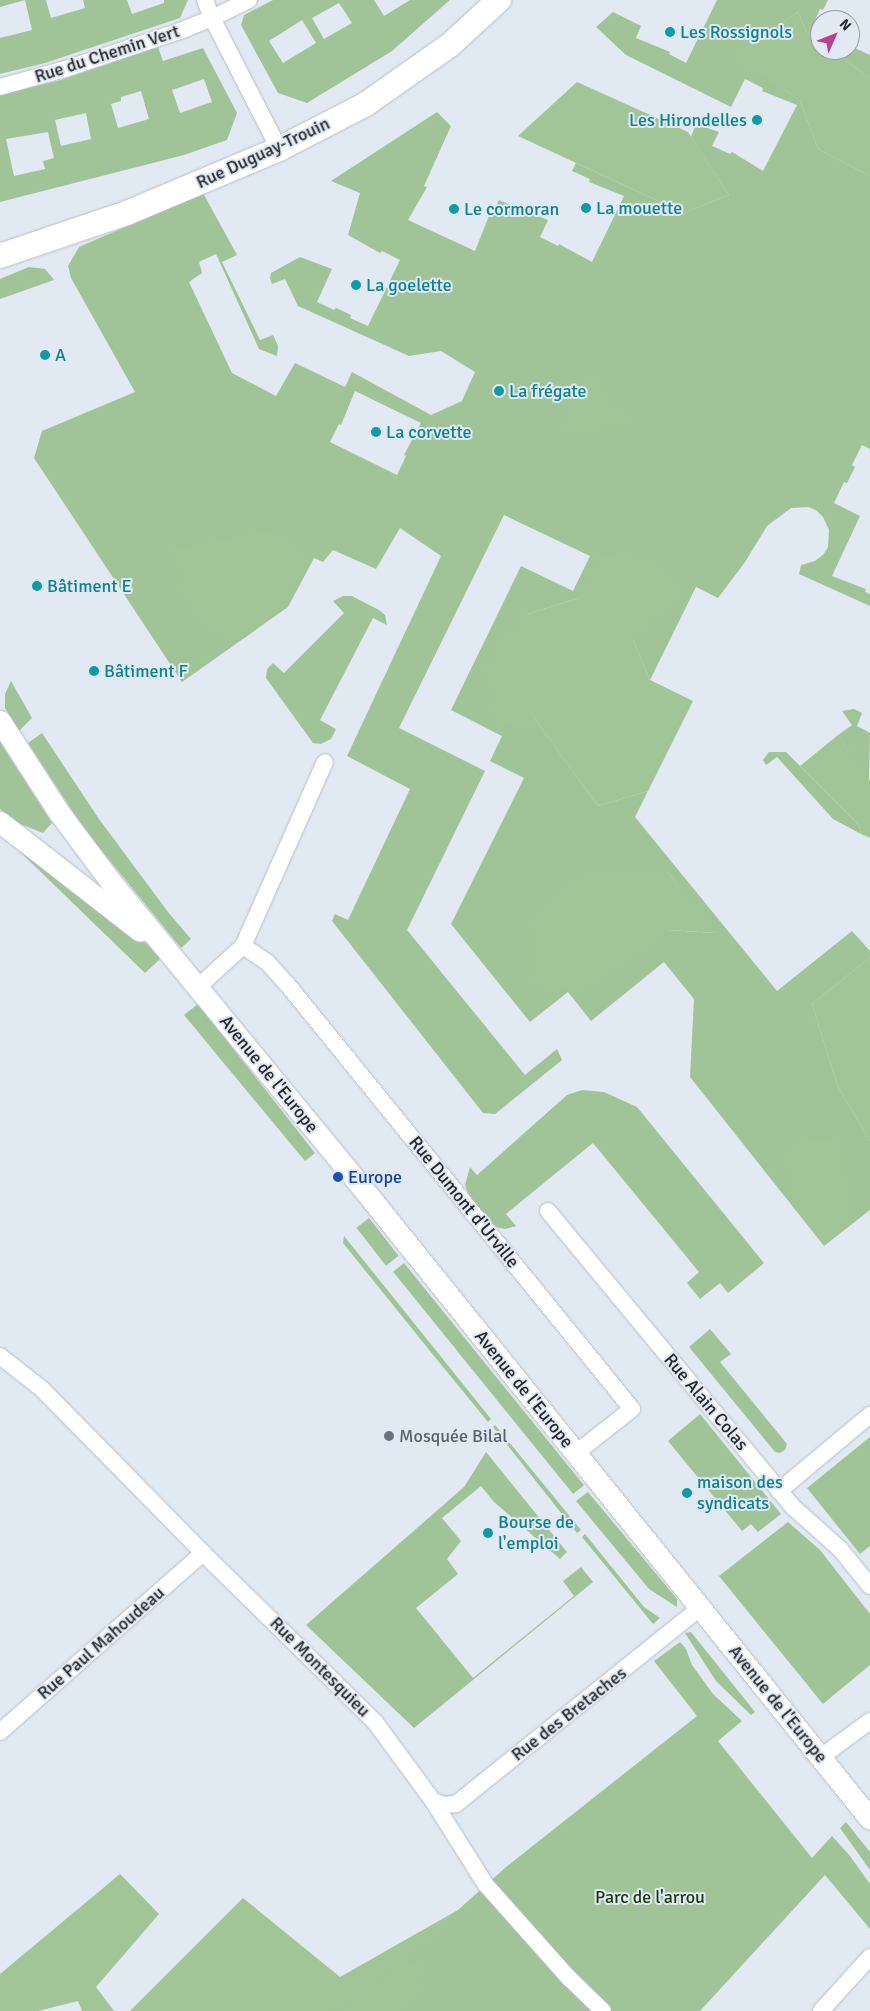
<!DOCTYPE html>
<html>
<head>
<meta charset="utf-8">
<style>
	body { margin:0 }
	#map { position:relative; width:870px; height:2011px; overflow:hidden; background:#e1e9f3; font-family:Signika,sans-serif }
	div>[style] { position:absolute }
	[style*='--x'] { left:calc(var(--x)*1px); top:calc(var(--y)*1px); width:calc(var(--w)*1px); rotate:calc(var(--a)*1deg) }
	.green>* { inset:0; background:#a1c398; transform-origin:0 0 }
	.forest>* { inset:0; background:#a1c597 }
	.roads { filter:drop-shadow(0 0 1px #b7bec8) drop-shadow(0 0 1px #b7bec8) }
	.minor>* { height:16px; margin:-8px; padding:0 8px; transform-origin:8px; border-radius:8px; background:#fff }
	.tertiary>* { height:21px; margin:-10.5px; padding:0 10.5px; transform-origin:10.5px; border-radius:10.5px; background:#fff }
	.secondary>* { height:24px; margin:-12px; padding:0 12px; transform-origin:12px; border-radius:12px; background:#fff }
	.dots>* { width:14px; height:14px; translate:-50% -50%; box-sizing:border-box; border:2px solid #e1e9f3; border-radius:50% }
	span { translate:-50% -50%; white-space:nowrap; text-align:center; line-height:1.15; -webkit-text-stroke:4px #e1e9f3; paint-order:stroke }
	.culture-label { font-size:18px; color:#0d838f }
	.left { translate:0 -50%; text-align:left }
	.right { translate:-100% -50%; text-align:right }
	.street-label { font-size:18px; color:#25272b }
	.transit-label { font-size:18px; color:#164399 }
	.worship-label { font-size:18px; color:#5b616d }
	.park-label { font-size:18px; color:#16390a }
	.north { position:absolute; left:810px; top:10px; width:50px; height:50px; box-sizing:border-box; background:#e1e9f3; border:1px solid #969ba3; border-radius:50%; rotate:46deg; font-size:14px; font-weight:700; line-height:20px; text-align:center; color:#25272b }
	.north::after { content:''; display:block; margin:auto; width:18px; height:22px; background:#bc4090; clip-path:polygon(50% 0,100% 100%,50% 72%,0 100%) }
</style>
</head>
<body>
<div id="map">
	<div class="green">
		<div style="clip-path:polygon(0 0,46px 0,51px 18px,85px 8px,83px 0,127px 0,132px 14px,164px 3px,164px 0,188px 0,180px 18px,45px 63px,0 74px,0 38px,32px 30px,25px 0,0 7px)"></div>
		<div style="clip-path:polygon(evenodd,273px 0,374px 0,384px 16px,410px 0,450px 0,392px 51px,307px 103px,278px 93px,241px 25px,244px 15px,273px 0,339px 3px,352px 23px,324px 39px,312px 18px,339px 3px,273px 0,302px 20px,316px 43px,283px 63px,269px 41px,302px 20px)"></div>
		<div style="clip-path:polygon(evenodd,717px 0,828px 0,823px 10px,820px 9px,812px 27px,820px 31px,820px 41px,806px 31px,798px 12px,737px 55px,800px 101px,818px 149px,870px 176px,870px 449px,862px 445px,852px 465px,855px 467px,847px 483px,844px 482px,834px 503px,860px 516px,832px 576px,866px 589px,865px 592px,870px 594px,870px 606px,799px 574px,801px 565px,815px 561px,823px 555px,828px 547px,829px 530px,823px 517px,817px 511px,809px 507px,791px 508px,767px 526px,745px 562px,718px 598px,696px 587px,650px 680px,633px 640px,579px 598px,527px 614px,534px 718px,598px 806px,648px 791px,635px 817px,777px 991px,852px 931px,870px 951px,870px 957px,812px 1004px,838px 1087px,870px 1141px,870px 1210px,824px 1246px,690px 1077px,694px 999px,664px 962px,591px 1021px,568px 992px,530px 1022px,451px 924px,524px 778px,490px 761px,502px 736px,451px 710px,521px 566px,573px 591px,590px 556px,504px 515px,399px 728px,485px 771px,407px 930px,525px 1075px,557px 1049px,562px 1060px,495px 1114px,483px 1113px,332px 921px,335px 914px,348px 920px,410px 789px,347px 756px,441px 556px,400px 528px,376px 569px,333px 550px,323px 562px,314px 558px,288px 607px,182px 682px,34px 458px,42px 431px,135px 392px,71px 278px,68px 266px,79px 247px,203px 193px,237px 255px,222px 262px,260px 340px,273px 335px,278px 346px,277px 356px,259px 349px,216px 254px,199px 262px,202px 273px,189px 282px,232px 373px,276px 396px,295px 363px,345px 387px,352px 372px,431px 415px,462px 401px,475px 372px,441px 351px,409px 356px,298px 306px,285px 279px,272px 284px,270px 278px,271px 273px,300px 257px,332px 269px,317px 302px,334px 310px,336px 308px,351px 315px,350px 318px,368px 326px,400px 260px,382px 251px,380px 253px,348px 235px,360px 193px,331px 181px,437px 112px,451px 126px,424px 186px,427px 187px,408px 220px,475px 251px,489px 216px,491px 217px,499px 200px,548px 220px,540px 237px,558px 246px,559px 244px,592px 262px,624px 196px,589px 182px,590px 179px,572px 171px,576px 163px,684px 213px,729px 195px,691px 137px,696px 124px,719px 132px,712px 146px,730px 154px,732px 152px,763px 171px,797px 105px,762px 91px,763px 88px,745px 79px,731px 107px,626px 55px,596px 27px,613px 12px,641px 26px,636px 38px,670px 52px,669px 54px,686px 63px,717px 0,355px 391px,421px 423px,404px 455px,406px 456px,397px 475px,330px 442px,339px 424px,341px 425px,355px 391px,717px 0,668px 872px,716px 933px,667px 930px,668px 872px)"></div>
		<div style="clip-path:polygon(850px 46px,870px 55px,870px 78px,832px 50px,850px 50px)"></div>
		<div style="clip-path:polygon(evenodd,158px 47px,163px 61px,203px 48px,237px 113px,227px 140px,184px 155px,0 202px,0 95px,61px 80px,158px 47px,204px 79px,212px 102px,180px 113px,172px 90px,204px 79px,158px 47px,141px 91px,149px 119px,118px 128px,111px 104px,121px 101px,121px 97px,141px 91px,158px 47px,86px 113px,91px 139px,61px 146px,55px 120px,86px 113px,158px 47px,48px 132px,54px 158px,43px 161px,45px 169px,14px 176px,6px 139px,48px 132px)"></div>
		<div style="clip-path:polygon(29px 267px,45px 269px,54px 280px,0 299px,0 279px)"></div>
		<div style="clip-path:polygon(343px 596px,352px 596px,379px 610px,385px 615px,387px 625px,373px 618px,320px 720px,336px 729px,331px 739px,321px 744px,313px 743px,266px 678px,267px 669px,273px 663px,284px 673px,344px 613px,333px 601px)"></div>
		<div style="clip-path:polygon(11px 681px,32px 718px,19px 731px,5px 708px,5px 694px)"></div>
		<div style="clip-path:polygon(854px 709px,862px 713px,857px 726px,870px 733px,869px 781px,838px 735px,852px 725px,842px 711px)"></div>
		<div style="clip-path:polygon(42px 733px,99px 819px,168px 912px,191px 939px,181px 948px,84px 829px,28px 743px)"></div>
		<div style="clip-path:polygon(0 742px,52px 823px,43px 833px,18px 823px,0 809px)"></div>
		<div style="clip-path:polygon(769px 752px,786px 752px,859px 825px,861px 834px,833px 819px,777px 757px,766px 765px,763px 760px)"></div>
		<div style="clip-path:polygon(15px 843px,147px 944px,160px 959px,145px 973px,13px 845px)"></div>
		<div style="clip-path:polygon(198px 1004px,315px 1153px,305px 1161px,184px 1015px)"></div>
		<div style="clip-path:polygon(582px 1090px,604px 1092px,637px 1107px,764px 1263px,728px 1293px,720px 1283px,700px 1299px,687px 1283px,699px 1272px,593px 1143px,506px 1214px,516px 1226px,505px 1229px,496px 1227px,470px 1198px,465px 1185px,470px 1167px,477px 1175px,567px 1095px)"></div>
		<div style="left:369px;top:1218px;width:48px;height:16px;rotate:52deg"></div>
		<div style="clip-path:polygon(344px 1236px,434px 1348px,491px 1419px,488px 1422px,430px 1351px,343px 1243px)"></div>
		<div style="left:404px;top:1263px;width:286px;height:14px;rotate:51deg"></div>
		<div style="clip-path:polygon(710px 1329px,731px 1354px,720px 1362px,787px 1444px,785px 1450px,780px 1453px,775px 1452px,689px 1347px)"></div>
		<div style="clip-path:polygon(700px 1414px,781px 1514px,758px 1532px,751px 1524px,742px 1531px,668px 1441px)"></div>
		<div style="clip-path:polygon(495px 1425px,581px 1530px,577px 1533px,493px 1427px)"></div>
		<div style="clip-path:polygon(870px 1437px,870px 1546px,860px 1554px,807px 1488px)"></div>
		<div style="clip-path:polygon(486px 1452px,567px 1552px,560px 1559px,494px 1502px,481px 1486px,442px 1518px,461px 1541px,447px 1559px,458px 1574px,416px 1608px,473px 1678px,574px 1596px,563px 1581px,581px 1567px,593px 1582px,414px 1728px,306px 1625px,464px 1487px)"></div>
		<div style="clip-path:polygon(588px 1492px,677px 1599px,677px 1607px,649px 1589px,576px 1501px)"></div>
		<div style="clip-path:polygon(788px 1522px,820px 1550px,870px 1614px,870px 1665px,823px 1704px,719px 1576px)"></div>
		<div style="clip-path:polygon(585px 1534px,644px 1607px,660px 1618px,653px 1624px,582px 1537px)"></div>
		<div style="clip-path:polygon(691px 1632px,755px 1712px,751px 1715px,716px 1681px,685px 1633px)"></div>
		<div style="clip-path:polygon(680px 1642px,686px 1649px,692px 1665px,713px 1694px,742px 1721px,718px 1741px,812px 1858px,832px 1836px,850px 1856px,870px 1884px,870px 1929px,825px 1875px,700px 2011px,319px 2011px,458px 1910px,506px 1867px,697px 1716px,654px 1661px)"></div>
		<div style="clip-path:polygon(846px 1822px,870px 1852px,870px 1870px,840px 1828px)"></div>
	</div>
	<div class="forest">
		<div style="clip-path:polygon(798px 12px,806px 31px,820px 41px,820px 50px,832px 50px,870px 78px,870px 176px,818px 149px,800px 101px,736px 55px)"></div>
		<div style="clip-path:polygon(577px 82px,688px 132px,729px 195px,684px 213px,518px 136px)"></div>
		<div style="clip-path:polygon(589px 376px,628px 424px,562px 426px)"></div>
		<div style="clip-path:polygon(267px 531px,308px 562px,283px 605px,231px 639px,186px 604px,174px 550px)"></div>
		<div style="clip-path:polygon(598px 555px,645px 561px,678px 592px,633px 640px,650px 680px,693px 701px,648px 791px,598px 806px,534px 718px,499px 727px,484px 670px,527px 614px,579px 598px)"></div>
		<div style="clip-path:polygon(838px 735px,870px 781px,870px 838px,861px 834px,859px 825px,800px 766px)"></div>
		<div style="clip-path:polygon(668px 872px,717px 933px,667px 930px,575px 991px,531px 981px,531px 927px,587px 874px)"></div>
		<div style="clip-path:polygon(870px 957px,870px 1141px,838px 1087px,812px 1004px)"></div>
		<div style="clip-path:polygon(831px 1138px,845px 1148px,849px 1221px,825px 1241px,786px 1193px,793px 1144px)"></div>
		<div style="clip-path:polygon(120px 1874px,159px 1914px,96px 1987px,114px 2011px,82px 2011px,78px 2001px,38px 2011px,0 2011px,0 1974px)"></div>
		<div style="clip-path:polygon(243px 1898px,340px 1977px,458px 1910px,406px 1954px,332px 2011px,130px 2011px)"></div>
		<div style="clip-path:polygon(424px 1961px,421px 1984px,393px 2011px,349px 2011px,404px 1965px)"></div>
	</div>
	<div class="roads">
		<div class="minor">
			<div style="--x:205;--y:0;--w:19;--a:69"></div>
			<div style="--x:212;--y:18;--w:41;--a:-25.9"></div>
			<div style="--x:0;--y:87;--w:67;--a:-15.5"></div>
			<div style="--x:65;--y:69;--w:121;--a:-18.3"></div>
			<div style="--x:180;--y:31;--w:35;--a:-22"></div>
			<div style="--x:212;--y:18;--w:147;--a:62.9"></div>
			<div style="--x:243;--y:946;--w:29;--a:34"></div>
			<div style="--x:267;--y:962;--w:30;--a:48"></div>
			<div style="--x:287;--y:984;--w:547;--a:50.93"></div>
			<div style="--x:632;--y:1409;--w:71;--a:141.8"></div>
			<div style="--x:198;--y:987;--w:61;--a:-42.3"></div>
			<div style="--x:243;--y:946;--w:201;--a:-66"></div>
			<div style="--x:548;--y:1211;--w:386;--a:50.4"></div>
			<div style="--x:794;--y:1508;--w:62;--a:41.7"></div>
			<div style="--x:840;--y:1549;--w:48;--a:51"></div>
			<div style="--x:0;--y:1356;--w:53;--a:38.2"></div>
			<div style="--x:42;--y:1389;--w:230;--a:45.5"></div>
			<div style="--x:203;--y:1553;--w:241;--a:44.5"></div>
			<div style="--x:375;--y:1722;--w:98;--a:53.7"></div>
			<div style="--x:433;--y:1801;--w:99;--a:57.8"></div>
			<div style="--x:486;--y:1885;--w:125;--a:48.3"></div>
			<div style="--x:569;--y:1978;--w:47;--a:44.1"></div>
			<div style="--x:779;--y:1491;--w:119;--a:-39.9"></div>
			<div style="--x:0;--y:1732;--w:271;--a:-41.4"></div>
			<div style="--x:821;--y:1757;--w:61;--a:-36.3"></div>
			<div style="--x:433;--y:1801;--w:12;--a:20"></div>
			<div style="--x:444;--y:1805;--w:12;--a:-5"></div>
			<div style="--x:456;--y:1804;--w:313;--a:-38.8"></div>
			<div style="--x:821;--y:2011;--w:73;--a:-47.8"></div>
		</div>
		<div class="tertiary">
			<div style="--x:0;--y:721;--w:107;--a:57.2"></div>
			<div style="--x:58;--y:811;--w:89;--a:53.3"></div>
			<div style="--x:111;--y:882;--w:411;--a:50.6"></div>
			<div style="--x:372;--y:1200;--w:794;--a:51.18"></div>
			<div style="--x:0;--y:822;--w:177;--a:37.9"></div>
		</div>
		<div class="secondary">
			<div style="--x:0;--y:256;--w:134;--a:-18.7"></div>
			<div style="--x:127;--y:213;--w:165;--a:-22.8"></div>
			<div style="--x:279;--y:149;--w:98;--a:-27.3"></div>
			<div style="--x:366;--y:104;--w:103;--a:-35.1"></div>
			<div style="--x:450;--y:45;--w:67;--a:-42.6"></div>
		</div>
	</div>
	<div class="dots">
		<div style="left:670px;top:32px;background:#0f9aa8"></div>
		<div style="left:757px;top:120px;background:#0f9aa8"></div>
		<div style="left:586px;top:208px;background:#0f9aa8"></div>
		<div style="left:454px;top:209px;background:#0f9aa8"></div>
		<div style="left:356px;top:285px;background:#0f9aa8"></div>
		<div style="left:45px;top:355px;background:#0f9aa8"></div>
		<div style="left:499px;top:391px;background:#0f9aa8"></div>
		<div style="left:376px;top:432px;background:#0f9aa8"></div>
		<div style="left:37px;top:586px;background:#0f9aa8"></div>
		<div style="left:94px;top:671px;background:#0f9aa8"></div>
		<div style="left:338px;top:1177px;background:#1a4fb4"></div>
		<div style="left:389px;top:1436px;background:#6b7280"></div>
		<div style="left:687px;top:1493px;background:#0f9aa8"></div>
		<div style="left:488px;top:1533px;background:#0f9aa8"></div>
	</div>
	<div class="culture-label">
		<span class="left" style="left:680px;top:32px">Les Rossignols</span>
		<span class="right" style="left:747px;top:120px">Les Hirondelles</span>
		<span class="left" style="left:596px;top:208px">La mouette</span>
		<span class="left" style="left:464px;top:209px">Le cormoran</span>
		<span class="left" style="left:366px;top:285px">La goelette</span>
		<span class="left" style="left:55px;top:355px">A</span>
		<span class="left" style="left:509px;top:391px">La frégate</span>
		<span class="left" style="left:386px;top:432px">La corvette</span>
		<span class="left" style="left:47px;top:586px">Bâtiment E</span>
		<span class="left" style="left:104px;top:671px">Bâtiment F</span>
		<span class="left" style="left:697px;top:1493px">maison des<br>syndicats</span>
		<span class="left" style="left:498px;top:1533px">Bourse de<br>l'emploi</span>
	</div>
	<div class="street-label">
		<span style="left:107px;top:54px;rotate:-18deg">Rue du Chemin Vert</span>
		<span style="left:263px;top:153px;rotate:-25deg">Rue Duguay-Trouin</span>
		<span style="left:269px;top:1074px;rotate:51deg">Avenue de l'Europe</span>
		<span style="left:464px;top:1202px;rotate:51deg">Rue Dumont d'Urville</span>
		<span style="left:524px;top:1389px;rotate:51deg">Avenue de l'Europe</span>
		<span style="left:706px;top:1402px;rotate:50deg">Rue Alain Colas</span>
		<span style="left:101px;top:1643px;rotate:-41deg">Rue Paul Mahoudeau</span>
		<span style="left:320px;top:1667px;rotate:45deg">Rue Montesquieu</span>
		<span style="left:778px;top:1704px;rotate:51deg">Avenue de l'Europe</span>
		<span style="left:569px;top:1714px;rotate:-38deg">Rue des Bretaches</span>
	</div>
	<div class="transit-label">
		<span class="left" style="left:348px;top:1177px">Europe</span>
	</div>
	<div class="worship-label">
		<span class="left" style="left:399px;top:1436px">Mosquée Bilal</span>
	</div>
	<div class="park-label">
		<span style="left:650px;top:1897px">Parc de l'arrou</span>
	</div>
	<div class="north">N</div>
</div>
</body>
</html>
